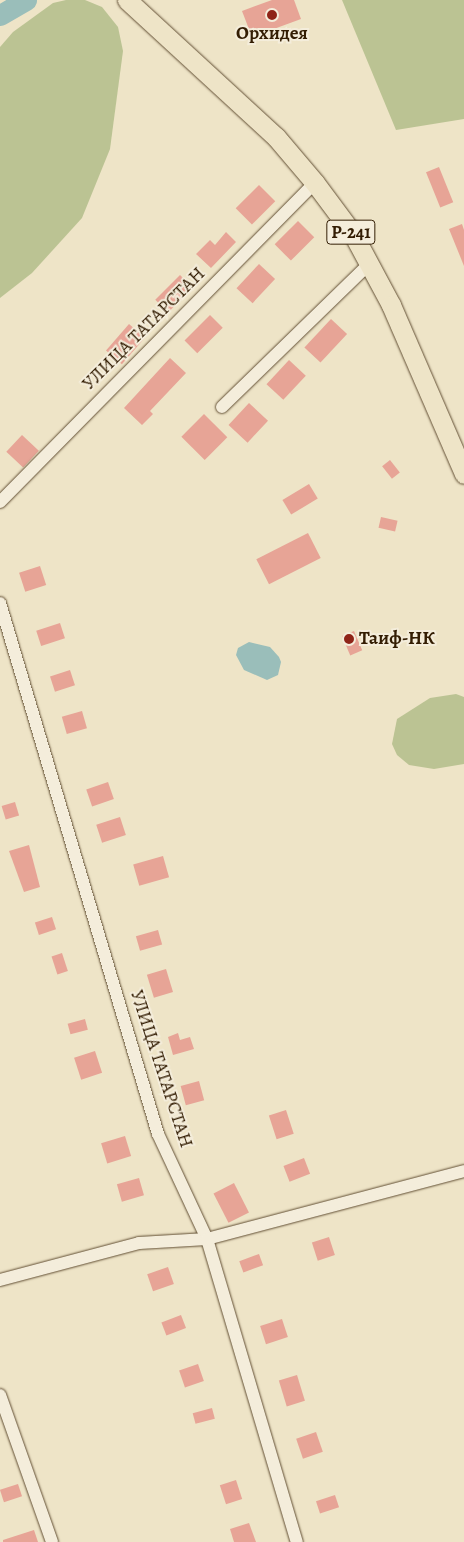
<!DOCTYPE html>
<html>
<head>
<meta charset="utf-8">
<style>
	body { margin:0 }
	#map { position:relative; width:464px; height:1542px; overflow:hidden; background:#eee4c7; font-family:Alegreya,serif }
	div>[style] { position:absolute }
	[style*='--x'] { left:calc(var(--x)*1px); top:calc(var(--y)*1px); width:calc(var(--w)*1px); rotate:calc(var(--a)*1deg) }
	.green>* { inset:0; background:#bbc393 }
	.water>* { inset:0; background:#9abeba }
	.river>* { height:21px; margin:-10.5px; padding:0 10.5px; transform-origin:10.5px; border-radius:10.5px; background:#9abeba }
	.building>* { inset:0; background:#e7a496; transform-origin:0 0 }
	.roads { filter:drop-shadow(0 0 1px #624f34) drop-shadow(0 0 1px #624f34) }
	.minor>* { height:12px; margin:-6px; padding:0 6px; transform-origin:6px; border-radius:6px; background:#f4eddb }
	.highway>* { height:19px; margin:-9.5px; padding:0 9.5px; transform-origin:9.5px; border-radius:9.5px; background:#eee4c7 }
	.dots>* { width:14px; height:14px; translate:-50% -50%; box-sizing:border-box; border:2px solid #f4eddb; border-radius:50% }
	span { translate:-50% -50%; white-space:nowrap; text-align:center; line-height:1.15; -webkit-text-stroke:4px #f4eddb; paint-order:stroke }
	.shield-label span { padding:1px 4px; background:#f4eddb; border:1px solid; border-radius:4px; -webkit-text-stroke-width:0 }
	.shield-label { font-size:18px; color:#331d03; font-weight:700 }
	.poi-label { font-size:19px; color:#331d03; font-weight:700 }
	.left { translate:0 -50%; text-align:left }
	.street-label { font-size:19px; color:#331d03 }
</style>
</head>
<body>
<div id="map">
	<div class="green">
		<div style="clip-path:polygon(66px 0,85px 0,102px 7px,118px 27px,123px 51px,110px 149px,82px 218px,32px 273px,0 298px,0 47px,13px 32px,53px 3px)"></div>
		<div style="clip-path:polygon(342px 0,464px 0,464px 119px,396px 130px)"></div>
		<div style="clip-path:polygon(456px 694px,464px 697px,464px 764px,434px 769px,409px 765px,397px 755px,392px 744px,397px 719px,430px 698px)"></div>
	</div>
	<div class="water">
		<div style="clip-path:polygon(249px 642px,270px 647px,279px 657px,281px 662px,278px 675px,267px 680px,244px 670px,236px 655px,238px 648px)"></div>
	</div>
	<div class="river">
		<div style="--x:0;--y:15;--w:30;--a:-30"></div>
	</div>
	<div class="building">
		<div style="clip-path:polygon(272px 0,294px 0,301px 19px,252px 37px,242px 11px)"></div>
		<div style="left:439px;top:167px;width:38px;height:14px;rotate:68deg"></div>
		<div style="left:259px;top:185px;width:23px;height:33px;rotate:45deg"></div>
		<div style="left:298px;top:221px;width:23px;height:33px;rotate:45deg"></div>
		<div style="clip-path:polygon(462px 224px,464px 230px,464px 266px,449px 229px)"></div>
		<div style="clip-path:polygon(226px 232px,236px 242px,211px 268px,196px 254px,210px 240px,215px 245px)"></div>
		<div style="left:259px;top:264px;width:22px;height:33px;rotate:43deg"></div>
		<div style="left:180px;top:275px;width:18px;height:35px;rotate:45deg"></div>
		<div style="left:210px;top:315px;width:18px;height:36px;rotate:45deg"></div>
		<div style="left:331px;top:319px;width:22px;height:39px;rotate:43deg"></div>
		<div style="left:129px;top:324px;width:21px;height:35px;rotate:41deg"></div>
		<div style="clip-path:polygon(170px 358px,186px 373px,150px 411px,153px 414px,142px 425px,124px 408px)"></div>
		<div style="left:289px;top:360px;width:23px;height:33px;rotate:43deg"></div>
		<div style="left:249px;top:403px;width:26px;height:30px;rotate:43deg"></div>
		<div style="left:204px;top:414px;width:33px;height:32px;rotate:45deg"></div>
		<div style="left:22px;top:435px;width:23px;height:23px;rotate:43deg"></div>
		<div style="left:390px;top:460px;width:16px;height:10px;rotate:52deg"></div>
		<div style="left:309px;top:484px;width:17px;height:31px;rotate:59deg"></div>
		<div style="left:381px;top:517px;width:17px;height:11px;rotate:13deg"></div>
		<div style="left:308px;top:533px;width:28px;height:58px;rotate:63deg"></div>
		<div style="left:40px;top:566px;width:20px;height:22px;rotate:72deg"></div>
		<div style="left:60px;top:623px;width:16px;height:25px;rotate:72deg"></div>
		<div style="left:354px;top:631px;width:21px;height:13px;rotate:67deg"></div>
		<div style="left:70px;top:670px;width:16px;height:21px;rotate:72deg"></div>
		<div style="left:82px;top:711px;width:18px;height:21px;rotate:74deg"></div>
		<div style="left:108px;top:782px;width:18px;height:23px;rotate:71deg"></div>
		<div style="left:15px;top:802px;width:14px;height:14px;rotate:73deg"></div>
		<div style="left:120px;top:817px;width:19px;height:25px;rotate:72deg"></div>
		<div style="clip-path:polygon(29px 845px,40px 887px,24px 892px,9px 851px)"></div>
		<div style="left:163px;top:856px;width:22px;height:31px;rotate:74deg"></div>
		<div style="left:52px;top:917px;width:13px;height:18px;rotate:72deg"></div>
		<div style="left:158px;top:930px;width:15px;height:23px;rotate:74deg"></div>
		<div style="left:62px;top:953px;width:19px;height:11px;rotate:72deg"></div>
		<div style="left:166px;top:969px;width:24px;height:20px;rotate:73deg"></div>
		<div style="left:85px;top:1019px;width:11px;height:18px;rotate:75deg"></div>
		<div style="clip-path:polygon(178px 1033px,180px 1040px,190px 1037px,194px 1049px,173px 1055px,168px 1037px)"></div>
		<div style="left:95px;top:1051px;width:23px;height:22px;rotate:72deg"></div>
		<div style="left:199px;top:1081px;width:20px;height:19px;rotate:75deg"></div>
		<div style="left:286px;top:1110px;width:25px;height:18px;rotate:72deg"></div>
		<div style="left:125px;top:1136px;width:21px;height:25px;rotate:73deg"></div>
		<div style="left:304px;top:1158px;width:17px;height:22px;rotate:69deg"></div>
		<div style="left:139px;top:1178px;width:18px;height:23px;rotate:74deg"></div>
		<div style="left:234px;top:1183px;width:33px;height:23px;rotate:63deg"></div>
		<div style="left:329px;top:1237px;width:19px;height:18px;rotate:72deg"></div>
		<div style="left:259px;top:1254px;width:12px;height:21px;rotate:70deg"></div>
		<div style="left:168px;top:1267px;width:18px;height:22px;rotate:71deg"></div>
		<div style="left:181px;top:1315px;width:14px;height:21px;rotate:69deg"></div>
		<div style="left:282px;top:1319px;width:19px;height:23px;rotate:72deg"></div>
		<div style="left:198px;top:1364px;width:18px;height:20px;rotate:71deg"></div>
		<div style="left:297px;top:1375px;width:27px;height:19px;rotate:73deg"></div>
		<div style="left:212px;top:1408px;width:11px;height:20px;rotate:75deg"></div>
		<div style="left:316px;top:1432px;width:21px;height:21px;rotate:71deg"></div>
		<div style="left:236px;top:1480px;width:20px;height:17px;rotate:72deg"></div>
		<div style="left:18px;top:1484px;width:13px;height:19px;rotate:72deg"></div>
		<div style="left:335px;top:1495px;width:13px;height:20px;rotate:72deg"></div>
		<div style="clip-path:polygon(249px 1523px,256px 1542px,234px 1542px,230px 1529px)"></div>
		<div style="clip-path:polygon(34px 1530px,38px 1542px,3px 1542px,3px 1540px)"></div>
	</div>
	<div class="roads">
		<div class="minor">
			<div style="--x:222;--y:407;--w:205;--a:-44.2"></div>
			<div style="--x:0;--y:502;--w:448;--a:-45.4"></div>
			<div style="--x:0;--y:603;--w:554;--a:73.43"></div>
			<div style="--x:158;--y:1134;--w:116;--a:65"></div>
			<div style="--x:207;--y:1239;--w:316;--a:73.5"></div>
			<div style="--x:0;--y:1280;--w:144;--a:-14.9"></div>
			<div style="--x:139;--y:1243;--w:68;--a:-3.4"></div>
			<div style="--x:207;--y:1239;--w:266;--a:-14.8"></div>
			<div style="--x:0;--y:1395;--w:156;--a:70.5"></div>
		</div>
		<div class="highway">
			<div style="--x:127;--y:0;--w:202;--a:42.6"></div>
			<div style="--x:276;--y:137;--w:60;--a:49.7"></div>
			<div style="--x:315;--y:183;--w:64;--a:53.3"></div>
			<div style="--x:353;--y:234;--w:81;--a:61.8"></div>
			<div style="--x:391;--y:305;--w:184;--a:66.6"></div>
		</div>
	</div>
	<div class="dots">
		<div style="left:272px;top:15px;background:#8f2418"></div>
		<div style="left:349px;top:639px;background:#8f2418"></div>
	</div>
	<div class="shield-label">
		<span style="left:351px;top:232px">Р-241</span>
	</div>
	<div class="poi-label">
		<span style="left:272px;top:34px">Орхидея</span>
		<span class="left" style="left:359px;top:639px">Таиф-НК</span>
	</div>
	<div class="street-label">
		<span style="left:144px;top:329px;rotate:-45deg">УЛИЦА ТАТАРСТАН</span>
		<span style="left:161px;top:1069px;rotate:72deg">УЛИЦА ТАТАРСТАН</span>
	</div>
</div>
</body>
</html>
